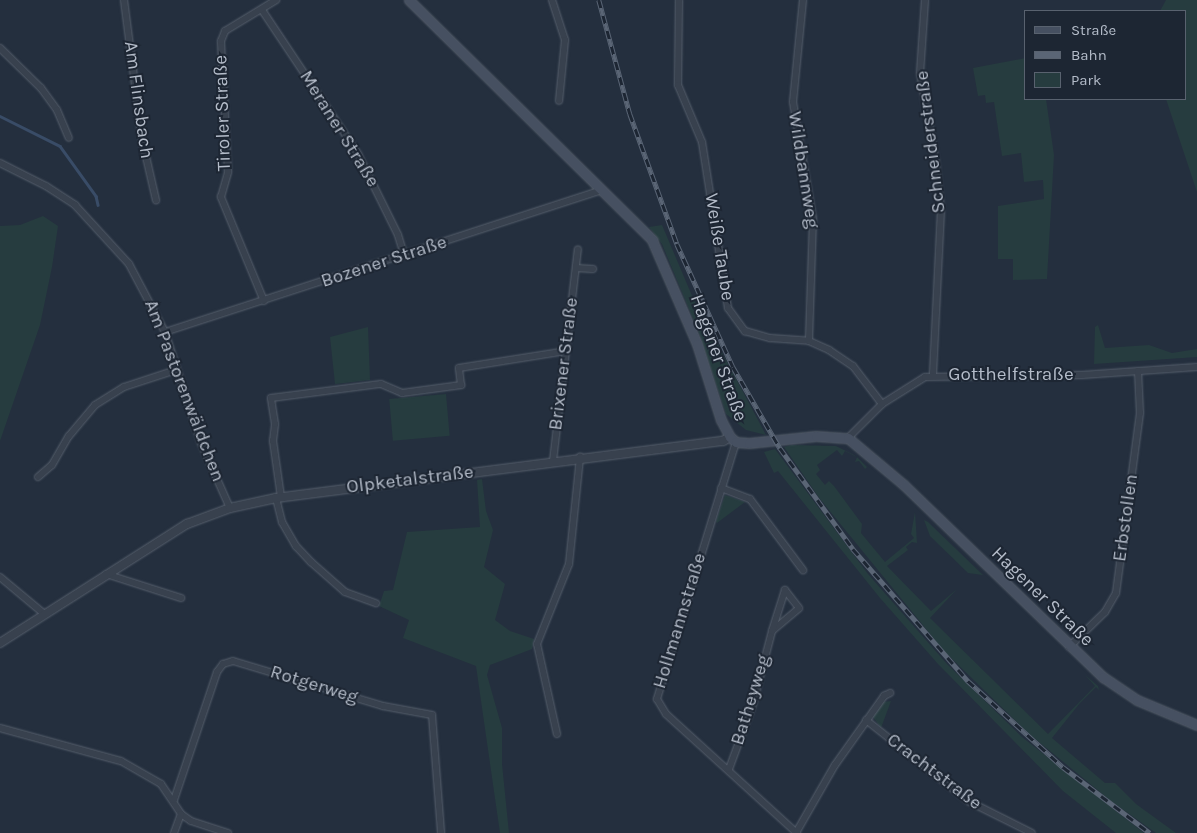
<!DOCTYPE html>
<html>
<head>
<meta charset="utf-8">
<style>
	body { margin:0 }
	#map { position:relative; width:1197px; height:833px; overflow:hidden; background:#242f3e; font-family:Karla,sans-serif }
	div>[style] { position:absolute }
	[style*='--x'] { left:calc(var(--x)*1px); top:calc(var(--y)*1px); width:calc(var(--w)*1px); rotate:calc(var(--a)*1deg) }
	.green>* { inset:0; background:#263c3f; transform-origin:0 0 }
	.stream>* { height:2.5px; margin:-1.25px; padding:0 1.25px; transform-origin:1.25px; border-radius:1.25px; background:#394c67 }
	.roads { filter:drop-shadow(0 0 1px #565f6c) drop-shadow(0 0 1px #565f6c) }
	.minor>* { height:6px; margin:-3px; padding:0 3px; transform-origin:3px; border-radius:3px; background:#38414e }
	.tertiary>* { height:8px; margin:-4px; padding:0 4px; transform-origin:4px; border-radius:4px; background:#38414e }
	.secondary>* { height:9px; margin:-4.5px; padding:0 4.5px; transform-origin:4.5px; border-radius:4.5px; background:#465061 }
	.rail>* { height:4.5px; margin-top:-2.25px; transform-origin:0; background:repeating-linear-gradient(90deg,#1d2633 0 8px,#5a6575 0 16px); box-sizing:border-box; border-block:1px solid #5a6575 }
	span { translate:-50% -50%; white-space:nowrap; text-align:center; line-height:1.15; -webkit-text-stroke:4px #1d2633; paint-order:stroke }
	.street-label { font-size:19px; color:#b4bcc9 }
	.legend { position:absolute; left:1024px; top:10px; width:162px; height:90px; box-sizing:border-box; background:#1d2633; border:1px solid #59626f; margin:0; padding:6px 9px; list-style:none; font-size:15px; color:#b4bcc9 }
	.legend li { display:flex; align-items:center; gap:10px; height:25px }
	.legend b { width:25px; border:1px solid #59626f }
</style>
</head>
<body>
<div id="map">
	<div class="green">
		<div style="clip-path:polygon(1166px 0,1197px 0,1197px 192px,1166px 99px,1186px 99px,1186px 11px,1160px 11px)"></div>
		<div style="clip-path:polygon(1026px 58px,1026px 99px,1046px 99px,1054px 155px,1047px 279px,1013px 280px,1013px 259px,998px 259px,998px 206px,1044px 199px,1043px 180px,1024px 182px,1021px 153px,1002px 156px,994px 102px,986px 103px,985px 95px,978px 96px,973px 68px)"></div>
		<div style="clip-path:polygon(43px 216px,58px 226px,52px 267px,40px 325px,0 441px,0 226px,20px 225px)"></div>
		<div style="clip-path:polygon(662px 225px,693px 298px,766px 435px,746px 430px,726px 414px,699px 333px,662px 244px,649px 227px)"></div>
		<div style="clip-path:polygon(1098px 325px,1105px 348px,1149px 345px,1172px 353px,1197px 349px,1197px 357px,1094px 364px,1095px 327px)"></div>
		<div style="clip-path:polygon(368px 327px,370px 380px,335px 384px,330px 337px)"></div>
		<div style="left:446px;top:394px;width:42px;height:57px;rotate:85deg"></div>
		<div style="clip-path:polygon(792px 445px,836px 446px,854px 455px,857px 457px,867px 467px,865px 469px,859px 461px,855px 462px,857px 457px,845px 451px,842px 456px,837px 450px,817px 465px,820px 470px,816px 474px,825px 485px,829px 481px,834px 486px,862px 524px,861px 533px,885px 562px,914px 538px,911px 534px,915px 512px,917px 543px,912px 542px,906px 547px,908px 550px,887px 566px,931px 611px,957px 589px,930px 618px,1048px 734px,1095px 686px,1085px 675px,1098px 686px,1099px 690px,1096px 687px,1080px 703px,1052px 738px,1105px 783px,1115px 783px,1136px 804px,1176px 833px,1156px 833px,1111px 801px,1028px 733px,944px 651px,820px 499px,784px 447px)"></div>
		<div style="clip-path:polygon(775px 449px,868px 574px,947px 664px,1022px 737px,1144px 833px,1116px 833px,1063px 791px,938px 664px,880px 598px,778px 471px,774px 473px,764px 452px)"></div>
		<div style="clip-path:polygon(482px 479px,486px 511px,493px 530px,484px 567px,505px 584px,495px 620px,510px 631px,534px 639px,532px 649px,490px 665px,487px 675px,502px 728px,502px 764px,509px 833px,500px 833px,476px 666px,403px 638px,409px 620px,379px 606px,384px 591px,393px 590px,407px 532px,480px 527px,477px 480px)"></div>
		<div style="clip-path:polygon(725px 495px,745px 502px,717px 523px,716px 521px)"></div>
		<div style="clip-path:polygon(924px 520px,928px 522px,983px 575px,968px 573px,930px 536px)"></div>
		<div style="clip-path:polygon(891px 701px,881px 728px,873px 717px,883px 702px)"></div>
	</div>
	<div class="stream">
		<div style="--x:0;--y:116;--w:67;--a:26.6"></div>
		<div style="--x:60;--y:146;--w:62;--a:54.2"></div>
		<div style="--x:96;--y:196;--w:9;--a:77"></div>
	</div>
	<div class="roads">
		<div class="minor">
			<div style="--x:124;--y:0;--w:140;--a:82.6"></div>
			<div style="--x:142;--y:139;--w:63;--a:77.1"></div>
			<div style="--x:552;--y:0;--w:42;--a:72"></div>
			<div style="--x:565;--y:40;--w:61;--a:95.6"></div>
			<div style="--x:679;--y:0;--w:85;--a:90.7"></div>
			<div style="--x:678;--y:85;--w:62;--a:67.2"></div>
			<div style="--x:702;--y:142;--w:168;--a:81.1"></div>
			<div style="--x:728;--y:308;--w:29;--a:54"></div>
			<div style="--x:745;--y:331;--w:26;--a:16"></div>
			<div style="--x:770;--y:338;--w:39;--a:4"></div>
			<div style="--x:809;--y:341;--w:22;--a:24"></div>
			<div style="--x:829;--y:350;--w:29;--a:34"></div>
			<div style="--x:853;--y:366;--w:48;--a:52.7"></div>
			<div style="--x:803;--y:0;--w:102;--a:95.6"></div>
			<div style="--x:793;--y:102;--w:119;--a:80.3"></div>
			<div style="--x:813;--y:219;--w:122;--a:91.9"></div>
			<div style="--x:925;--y:0;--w:73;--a:93.9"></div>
			<div style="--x:920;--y:73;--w:91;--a:79.9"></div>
			<div style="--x:936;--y:163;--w:47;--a:83.9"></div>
			<div style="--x:941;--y:210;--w:165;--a:92.8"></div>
			<div style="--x:262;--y:10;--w:173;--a:56.3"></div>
			<div style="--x:358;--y:154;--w:90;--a:63.7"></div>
			<div style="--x:398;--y:235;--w:21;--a:73"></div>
			<div style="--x:0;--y:48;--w:57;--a:44.3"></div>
			<div style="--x:41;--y:88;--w:27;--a:54"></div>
			<div style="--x:57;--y:110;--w:30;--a:67"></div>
			<div style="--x:0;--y:163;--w:51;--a:26.6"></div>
			<div style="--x:46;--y:186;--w:35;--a:33"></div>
			<div style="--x:75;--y:205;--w:80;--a:47.5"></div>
			<div style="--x:129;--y:264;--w:77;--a:62.1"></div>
			<div style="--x:165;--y:332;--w:117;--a:72"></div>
			<div style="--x:201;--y:443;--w:71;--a:66"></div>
			<div style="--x:576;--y:268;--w:17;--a:3"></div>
			<div style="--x:264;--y:301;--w:113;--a:-112.5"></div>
			<div style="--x:221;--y:197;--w:26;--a:-74"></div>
			<div style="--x:228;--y:172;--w:131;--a:-93.1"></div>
			<div style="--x:221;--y:41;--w:11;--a:-68"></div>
			<div style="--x:225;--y:31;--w:60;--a:-31.3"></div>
			<div style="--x:165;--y:332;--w:459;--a:-18"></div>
			<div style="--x:848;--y:438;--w:48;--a:-45"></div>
			<div style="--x:882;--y:404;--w:51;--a:-32.1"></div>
			<div style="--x:925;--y:377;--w:157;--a:-0.7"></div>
			<div style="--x:1082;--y:375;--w:115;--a:-4"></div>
			<div style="--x:736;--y:442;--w:269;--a:107.1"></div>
			<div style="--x:657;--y:699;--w:17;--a:59"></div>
			<div style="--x:666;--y:714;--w:177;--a:42.3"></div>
			<div style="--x:553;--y:461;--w:213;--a:-83.3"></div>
			<div style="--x:38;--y:477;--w:18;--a:-41"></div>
			<div style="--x:52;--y:465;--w:34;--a:-60"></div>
			<div style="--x:69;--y:436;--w:40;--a:-50"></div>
			<div style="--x:95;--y:405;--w:34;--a:-32"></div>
			<div style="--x:124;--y:387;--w:55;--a:-18.1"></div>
			<div style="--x:721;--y:488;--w:31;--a:21"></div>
			<div style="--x:750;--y:499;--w:89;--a:53.3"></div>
			<div style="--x:281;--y:497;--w:57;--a:-98.1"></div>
			<div style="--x:273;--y:441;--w:17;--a:-83"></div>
			<div style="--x:275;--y:424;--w:26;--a:-99"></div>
			<div style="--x:271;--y:398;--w:111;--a:-7.3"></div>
			<div style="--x:381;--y:384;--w:23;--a:23"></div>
			<div style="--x:402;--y:393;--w:60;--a:-7.7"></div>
			<div style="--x:461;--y:385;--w:17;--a:-97"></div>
			<div style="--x:459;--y:368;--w:108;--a:-9"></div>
			<div style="--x:276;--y:498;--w:25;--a:76"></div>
			<div style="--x:282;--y:522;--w:28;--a:60"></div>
			<div style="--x:296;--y:546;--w:22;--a:47"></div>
			<div style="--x:311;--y:562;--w:45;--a:41.4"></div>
			<div style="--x:345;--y:592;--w:33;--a:20"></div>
			<div style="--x:106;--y:574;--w:79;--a:17.7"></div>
			<div style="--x:0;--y:577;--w:56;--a:39.9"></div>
			<div style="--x:1069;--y:647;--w:50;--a:-44.2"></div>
			<div style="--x:1105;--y:612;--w:22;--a:-60"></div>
			<div style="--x:1116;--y:593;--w:182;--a:-82.4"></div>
			<div style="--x:1140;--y:413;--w:42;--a:-92.7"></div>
			<div style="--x:866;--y:720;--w:132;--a:38.3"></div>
			<div style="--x:970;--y:802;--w:69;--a:26.6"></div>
			<div style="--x:0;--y:728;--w:125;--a:15.3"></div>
			<div style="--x:121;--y:761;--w:46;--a:29.9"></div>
			<div style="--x:161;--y:784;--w:36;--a:56"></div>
			<div style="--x:181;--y:814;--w:12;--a:35"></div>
			<div style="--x:191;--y:821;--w:39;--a:18"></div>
			<div style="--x:557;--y:734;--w:92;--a:-102.5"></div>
			<div style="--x:537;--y:644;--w:86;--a:-68.2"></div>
			<div style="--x:569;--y:564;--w:108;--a:-84.1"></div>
			<div style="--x:729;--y:769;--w:69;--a:-69.7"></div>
			<div style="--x:753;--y:704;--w:75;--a:-75.4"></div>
			<div style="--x:772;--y:631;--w:35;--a:-40"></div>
			<div style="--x:799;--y:608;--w:23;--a:-128"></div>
			<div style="--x:785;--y:590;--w:43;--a:107.6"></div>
			<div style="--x:174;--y:800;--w:135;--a:-71.4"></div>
			<div style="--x:217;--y:672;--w:10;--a:-53"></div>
			<div style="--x:223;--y:664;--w:10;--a:-17"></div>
			<div style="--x:233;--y:661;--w:157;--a:16.7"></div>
			<div style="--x:383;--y:706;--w:50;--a:10.4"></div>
			<div style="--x:432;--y:715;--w:118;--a:85.6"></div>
			<div style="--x:797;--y:831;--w:76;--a:-60.1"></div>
			<div style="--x:835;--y:765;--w:85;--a:-54.6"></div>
			<div style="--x:884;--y:696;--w:7;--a:-27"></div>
			<div style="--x:174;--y:833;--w:20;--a:-70"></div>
		</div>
		<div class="tertiary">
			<div style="--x:0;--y:643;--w:222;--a:-32.5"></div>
			<div style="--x:187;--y:524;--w:46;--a:-20.4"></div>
			<div style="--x:230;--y:508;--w:47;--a:-12.3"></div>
			<div style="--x:276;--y:498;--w:451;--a:-7.3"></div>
			<div style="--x:723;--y:441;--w:8;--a:-30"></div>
		</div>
		<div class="secondary">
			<div style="--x:409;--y:0;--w:342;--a:44.6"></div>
			<div style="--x:652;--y:240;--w:113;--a:66.6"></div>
			<div style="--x:697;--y:344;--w:80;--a:72.5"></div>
			<div style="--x:721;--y:420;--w:19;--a:62"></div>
			<div style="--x:730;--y:437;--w:8;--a:40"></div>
			<div style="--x:736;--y:442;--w:13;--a:4"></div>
			<div style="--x:749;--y:443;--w:67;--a:-6"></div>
			<div style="--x:816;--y:436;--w:32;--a:4"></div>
			<div style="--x:848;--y:438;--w:73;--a:40"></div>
			<div style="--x:904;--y:485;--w:277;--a:44"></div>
			<div style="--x:1103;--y:677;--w:41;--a:34.1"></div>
			<div style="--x:1137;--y:700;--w:65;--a:22.6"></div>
		</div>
	</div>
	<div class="rail">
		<div style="--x:599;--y:0;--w:118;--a:74.8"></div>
		<div style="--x:630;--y:114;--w:138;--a:70.1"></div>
		<div style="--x:677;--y:244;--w:135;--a:65.5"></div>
		<div style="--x:733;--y:367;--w:94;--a:59.9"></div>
		<div style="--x:780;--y:448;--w:125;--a:54.1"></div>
		<div style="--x:853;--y:549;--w:175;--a:48.9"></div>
		<div style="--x:968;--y:681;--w:128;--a:42.2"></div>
		<div style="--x:1063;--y:767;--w:109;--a:37.2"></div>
	</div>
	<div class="street-label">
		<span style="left:138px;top:100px;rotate:82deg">Am Flinsbach</span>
		<span style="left:223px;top:113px;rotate:-92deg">Tiroler Straße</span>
		<span style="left:339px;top:129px;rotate:58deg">Meraner Straße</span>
		<span style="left:931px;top:142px;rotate:-97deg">Schneiderstraße</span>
		<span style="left:803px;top:170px;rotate:81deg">Wildbannweg</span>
		<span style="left:719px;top:247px;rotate:81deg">Weiße Taube</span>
		<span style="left:384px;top:262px;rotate:-18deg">Bozener Straße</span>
		<span style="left:718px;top:358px;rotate:70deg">Hagener Straße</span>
		<span style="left:564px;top:364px;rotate:-83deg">Brixener Straße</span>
		<span style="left:1011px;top:375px">Gotthelfstraße</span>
		<span style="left:184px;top:391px;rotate:69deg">Am Pastorenwäldchen</span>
		<span style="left:410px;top:480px;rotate:-7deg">Olpketalstraße</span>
		<span style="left:1126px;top:518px;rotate:-82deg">Erbstollen</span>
		<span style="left:1042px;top:597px;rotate:44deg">Hagener Straße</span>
		<span style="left:680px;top:621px;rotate:-73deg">Hollmannstraße</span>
		<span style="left:314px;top:685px;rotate:17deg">Rotgerweg</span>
		<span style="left:751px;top:700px;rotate:-73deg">Batheyweg</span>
		<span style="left:934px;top:772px;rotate:37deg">Crachtstraße</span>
	</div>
	<ul class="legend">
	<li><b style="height:6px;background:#465061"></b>Straße</li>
	<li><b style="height:6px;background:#5a6575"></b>Bahn</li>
	<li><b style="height:14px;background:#263c3f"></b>Park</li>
	</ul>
</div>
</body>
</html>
